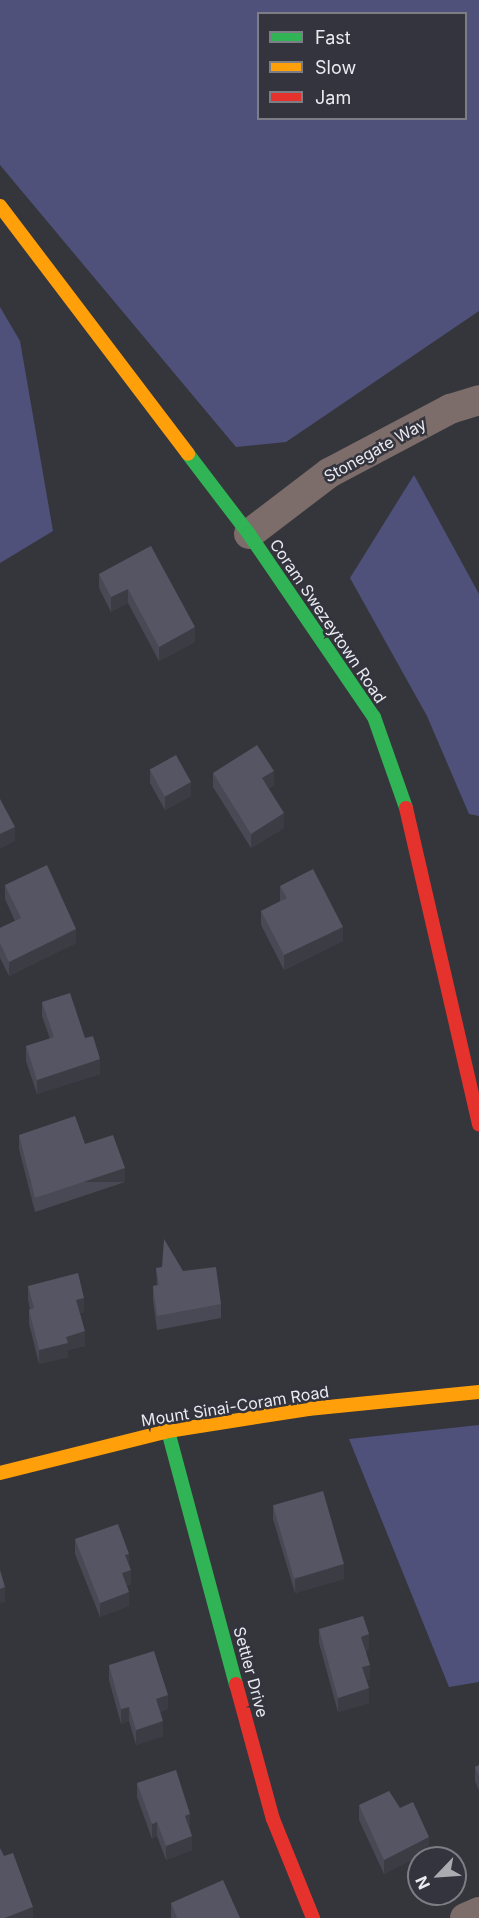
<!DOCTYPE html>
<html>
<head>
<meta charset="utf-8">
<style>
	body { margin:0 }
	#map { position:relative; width:479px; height:1918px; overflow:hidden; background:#35363b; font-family:Inter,sans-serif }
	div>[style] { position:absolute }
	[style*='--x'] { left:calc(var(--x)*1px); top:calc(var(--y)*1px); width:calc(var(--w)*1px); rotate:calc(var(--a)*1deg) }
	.green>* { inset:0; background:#4f517a }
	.street>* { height:30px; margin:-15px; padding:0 15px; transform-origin:15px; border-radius:15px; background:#7c6d6a }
	.fast>* { height:14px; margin:-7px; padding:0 7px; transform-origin:7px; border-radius:7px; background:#30b455 }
	.slow>* { height:14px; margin:-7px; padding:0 7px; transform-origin:7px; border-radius:7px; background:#ff9f0a }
	.jam>* { height:14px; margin:-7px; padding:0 7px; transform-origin:7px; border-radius:7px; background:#e5322d }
	.wall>* { inset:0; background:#494955 }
	.shaded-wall>* { inset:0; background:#3c3c45; transform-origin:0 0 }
	.building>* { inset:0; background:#555563; transform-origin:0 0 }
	span { translate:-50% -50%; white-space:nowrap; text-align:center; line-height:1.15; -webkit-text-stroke:5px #33343d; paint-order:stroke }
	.street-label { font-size:16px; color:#eaeaf0 }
	.legend { position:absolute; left:257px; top:12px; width:210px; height:108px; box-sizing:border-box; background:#33343d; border:2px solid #7c7d85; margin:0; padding:8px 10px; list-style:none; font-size:18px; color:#eaeaf0 }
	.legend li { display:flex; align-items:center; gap:12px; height:30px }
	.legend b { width:30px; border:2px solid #7c7d85 }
	.north { position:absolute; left:407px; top:1846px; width:60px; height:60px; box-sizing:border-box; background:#33343d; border:2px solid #7c7d85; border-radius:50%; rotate:245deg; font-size:16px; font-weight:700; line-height:24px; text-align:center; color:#eaeaf0 }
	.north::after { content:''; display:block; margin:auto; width:21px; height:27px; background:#ababb1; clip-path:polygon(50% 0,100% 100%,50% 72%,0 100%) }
</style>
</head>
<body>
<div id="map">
	<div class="green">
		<div style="clip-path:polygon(evenodd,0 0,479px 0,479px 311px,286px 442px,236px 447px,0 165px,0 0,258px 14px,466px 14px,466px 118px,258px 118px,258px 14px)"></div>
		<div style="clip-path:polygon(0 307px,20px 341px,53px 531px,0 563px)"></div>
		<div style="clip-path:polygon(414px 475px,479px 594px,479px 816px,469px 814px,427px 716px,350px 578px)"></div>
		<div style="clip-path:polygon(479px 1425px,479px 1682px,449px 1687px,349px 1439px)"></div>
	</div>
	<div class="street">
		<div style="--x:249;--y:534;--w:101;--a:-37.3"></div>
		<div style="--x:329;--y:473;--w:137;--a:-27.9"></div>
		<div style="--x:450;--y:409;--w:30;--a:-17"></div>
		<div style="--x:465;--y:1918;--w:15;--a:-23"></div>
	</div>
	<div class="fast">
		<div style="--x:188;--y:454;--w:101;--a:52.7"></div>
		<div style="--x:249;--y:534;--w:222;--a:55.7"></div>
		<div style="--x:374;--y:717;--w:96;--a:70.6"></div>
		<div style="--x:168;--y:1431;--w:262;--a:75"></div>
	</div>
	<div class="slow">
		<div style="--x:0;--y:206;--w:311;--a:52.8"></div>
		<div style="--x:0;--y:1473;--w:173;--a:-14"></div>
		<div style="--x:168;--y:1431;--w:142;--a:-8.9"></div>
		<div style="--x:308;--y:1409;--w:172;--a:-5.7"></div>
	</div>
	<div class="jam">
		<div style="--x:406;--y:808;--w:325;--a:77"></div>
		<div style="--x:236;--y:1684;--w:140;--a:74.7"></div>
		<div style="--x:273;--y:1819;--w:107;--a:68"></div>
	</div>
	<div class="wall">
		<div style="clip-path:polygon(151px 546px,195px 642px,159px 661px,128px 603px,111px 612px,99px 588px,99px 574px)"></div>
		<div style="clip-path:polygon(150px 769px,191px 796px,165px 810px,150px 783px)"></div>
		<div style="clip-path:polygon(213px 773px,274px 785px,268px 789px,284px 828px,251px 848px,213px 787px)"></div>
		<div style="clip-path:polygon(5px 885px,76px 943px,9px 976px,0 958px,0 928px,15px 921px,5px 899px)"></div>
		<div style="clip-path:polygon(280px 886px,343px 941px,284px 970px,261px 925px,261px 911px,280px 901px)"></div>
		<div style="clip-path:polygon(42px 1002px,85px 1038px,100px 1074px,37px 1094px,26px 1061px,26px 1046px,50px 1039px,42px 1016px)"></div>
		<div style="clip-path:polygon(19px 1135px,85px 1144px,125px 1182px,35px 1212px,19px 1149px)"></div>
		<div style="clip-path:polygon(156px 1268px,183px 1271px,221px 1304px,221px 1318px,157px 1330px,153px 1300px,153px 1286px,157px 1285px)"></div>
		<div style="clip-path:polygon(28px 1286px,84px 1312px,80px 1313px,85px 1346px,68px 1350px,68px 1357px,39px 1364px,29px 1324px,29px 1310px,30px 1309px,28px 1300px)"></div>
		<div style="clip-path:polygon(273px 1505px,344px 1579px,295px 1593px,273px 1519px)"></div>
		<div style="clip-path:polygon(75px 1539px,129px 1564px,131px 1584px,126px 1586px,129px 1606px,100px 1617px,75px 1554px)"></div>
		<div style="clip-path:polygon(319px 1629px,369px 1649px,366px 1650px,370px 1679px,366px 1680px,369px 1703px,338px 1712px,319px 1643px)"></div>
		<div style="clip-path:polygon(109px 1665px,168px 1709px,160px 1712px,163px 1736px,136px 1745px,129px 1721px,121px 1724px,109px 1680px)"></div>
		<div style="clip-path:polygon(479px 1765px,479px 1791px,475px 1781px,475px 1767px)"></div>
		<div style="clip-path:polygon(137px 1783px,190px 1828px,192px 1850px,166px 1860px,157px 1836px,152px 1839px,137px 1797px)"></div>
		<div style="clip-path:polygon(359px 1805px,400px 1808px,429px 1851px,384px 1874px,359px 1820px)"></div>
		<div style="clip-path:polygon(171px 1903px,240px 1918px,171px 1918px)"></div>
	</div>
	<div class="shaded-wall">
		<div style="clip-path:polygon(128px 589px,128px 603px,111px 612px,111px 597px)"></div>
		<div style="clip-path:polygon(195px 627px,195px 642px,159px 661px,159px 647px)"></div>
		<div style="clip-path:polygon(274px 771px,274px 785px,262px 793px,262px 778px)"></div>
		<div style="clip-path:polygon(191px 782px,191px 796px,165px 810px,165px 796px)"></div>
		<div style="clip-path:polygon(284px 813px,284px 828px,251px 848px,251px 834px)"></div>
		<div style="clip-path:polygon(15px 827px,15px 841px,0 849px,0 834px)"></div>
		<div style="clip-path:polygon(343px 927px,343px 941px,284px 970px,284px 955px)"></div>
		<div style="clip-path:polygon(76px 929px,76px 943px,9px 976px,9px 962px)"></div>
		<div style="clip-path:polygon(100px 1059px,100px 1074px,37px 1094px,37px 1080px)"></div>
		<div style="left:125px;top:1168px;width:14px;height:95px;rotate:90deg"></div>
		<div style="clip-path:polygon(84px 1298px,84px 1312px,76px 1314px,76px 1300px)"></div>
		<div style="clip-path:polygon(85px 1331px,85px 1346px,68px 1350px,68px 1357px,39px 1364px,39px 1350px,66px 1337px)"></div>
		<div style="clip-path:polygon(129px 1554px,129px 1568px,125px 1555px)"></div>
		<div style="clip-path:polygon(344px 1564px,344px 1579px,295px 1593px,295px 1579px)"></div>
		<div style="clip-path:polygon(131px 1570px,131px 1584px,122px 1588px,122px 1573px)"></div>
		<div style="clip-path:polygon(5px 1587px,5px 1602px,0 1603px,0 1589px)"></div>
		<div style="clip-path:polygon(129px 1592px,129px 1606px,100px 1617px,100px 1603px)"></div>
		<div style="clip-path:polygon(369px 1634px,369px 1649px,361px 1651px,361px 1637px)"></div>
		<div style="clip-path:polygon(370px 1665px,370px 1679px,362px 1682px,362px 1667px)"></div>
		<div style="clip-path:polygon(369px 1688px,369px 1703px,338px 1712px,338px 1698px)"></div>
		<div style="clip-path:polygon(168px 1695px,168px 1709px,156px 1713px,156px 1699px)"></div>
		<div style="clip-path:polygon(129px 1707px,129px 1721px,121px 1724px,121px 1709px)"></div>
		<div style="clip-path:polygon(163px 1721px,163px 1736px,136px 1745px,136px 1730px)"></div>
		<div style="clip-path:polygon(190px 1814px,190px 1828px,185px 1830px,185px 1816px)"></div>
		<div style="clip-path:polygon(157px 1822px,157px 1836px,152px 1839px,152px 1824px)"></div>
		<div style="clip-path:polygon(192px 1836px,192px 1850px,166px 1860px,166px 1846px)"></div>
		<div style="clip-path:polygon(429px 1837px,429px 1851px,384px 1874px,384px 1860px)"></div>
		<div style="clip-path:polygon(33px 1907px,33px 1918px,5px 1918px)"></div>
	</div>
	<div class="building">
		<div style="clip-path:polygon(151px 546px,195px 627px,159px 647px,128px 589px,111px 597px,99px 574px)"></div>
		<div style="clip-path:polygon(257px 745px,274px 771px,262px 778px,284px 813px,251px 834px,213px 773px)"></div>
		<div style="left:176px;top:755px;width:31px;height:30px;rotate:61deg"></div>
		<div style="clip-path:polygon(0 799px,15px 827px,0 834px)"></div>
		<div style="clip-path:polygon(47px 865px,76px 929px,9px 962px,0 943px,0 928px,21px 918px,5px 885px)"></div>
		<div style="clip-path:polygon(313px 869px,343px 927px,284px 955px,261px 911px,287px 898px,280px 886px)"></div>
		<div style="clip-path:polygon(70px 993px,85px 1038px,93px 1036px,100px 1059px,37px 1080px,26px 1046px,54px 1037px,42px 1002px)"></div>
		<div style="clip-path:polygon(75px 1116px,85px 1144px,113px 1135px,125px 1168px,35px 1198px,19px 1135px)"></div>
		<div style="clip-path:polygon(164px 1239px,183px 1271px,216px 1267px,221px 1304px,157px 1316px,153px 1286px,159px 1285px,156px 1268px,162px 1267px)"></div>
		<div style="clip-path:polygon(78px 1273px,84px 1298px,76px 1300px,85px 1331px,66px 1337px,68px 1343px,39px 1350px,29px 1310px,34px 1308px,28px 1286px)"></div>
		<div style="left:323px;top:1491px;width:76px;height:52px;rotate:74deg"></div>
		<div style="clip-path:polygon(118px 1524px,129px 1554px,125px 1555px,131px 1570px,122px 1573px,129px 1592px,100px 1603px,75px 1539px)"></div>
		<div style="clip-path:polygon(0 1570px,5px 1587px,0 1589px)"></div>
		<div style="clip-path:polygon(363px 1616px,369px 1634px,361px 1637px,370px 1665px,362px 1667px,369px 1688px,338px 1698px,319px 1629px)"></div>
		<div style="clip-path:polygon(154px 1651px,168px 1695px,156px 1699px,163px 1721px,136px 1730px,129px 1707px,121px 1709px,109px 1665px)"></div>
		<div style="clip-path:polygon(479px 1765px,479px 1776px,475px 1767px)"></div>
		<div style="clip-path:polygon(176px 1770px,190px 1814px,185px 1816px,192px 1836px,166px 1846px,157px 1822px,152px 1824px,137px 1783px)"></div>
		<div style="clip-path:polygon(389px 1791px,400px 1808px,413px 1802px,429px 1837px,384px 1860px,359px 1805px)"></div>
		<div style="clip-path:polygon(0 1848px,4px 1856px,13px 1853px,33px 1907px,5px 1918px,0 1918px)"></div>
		<div style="clip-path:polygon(223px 1880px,240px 1918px,177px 1918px,171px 1903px)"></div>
	</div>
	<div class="street-label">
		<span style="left:375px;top:450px;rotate:-29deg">Stonegate Way</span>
		<span style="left:328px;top:621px;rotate:56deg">Coram Swezeytown Road</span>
		<span style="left:235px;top:1406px;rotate:-9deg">Mount Sinai-Coram Road</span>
		<span style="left:251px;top:1672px;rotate:75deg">Settler Drive</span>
	</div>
	<ul class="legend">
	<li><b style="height:8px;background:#30b455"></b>Fast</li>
	<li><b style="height:8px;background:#ff9f0a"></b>Slow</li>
	<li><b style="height:8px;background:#e5322d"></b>Jam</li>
	</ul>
	<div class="north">N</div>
</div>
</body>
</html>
